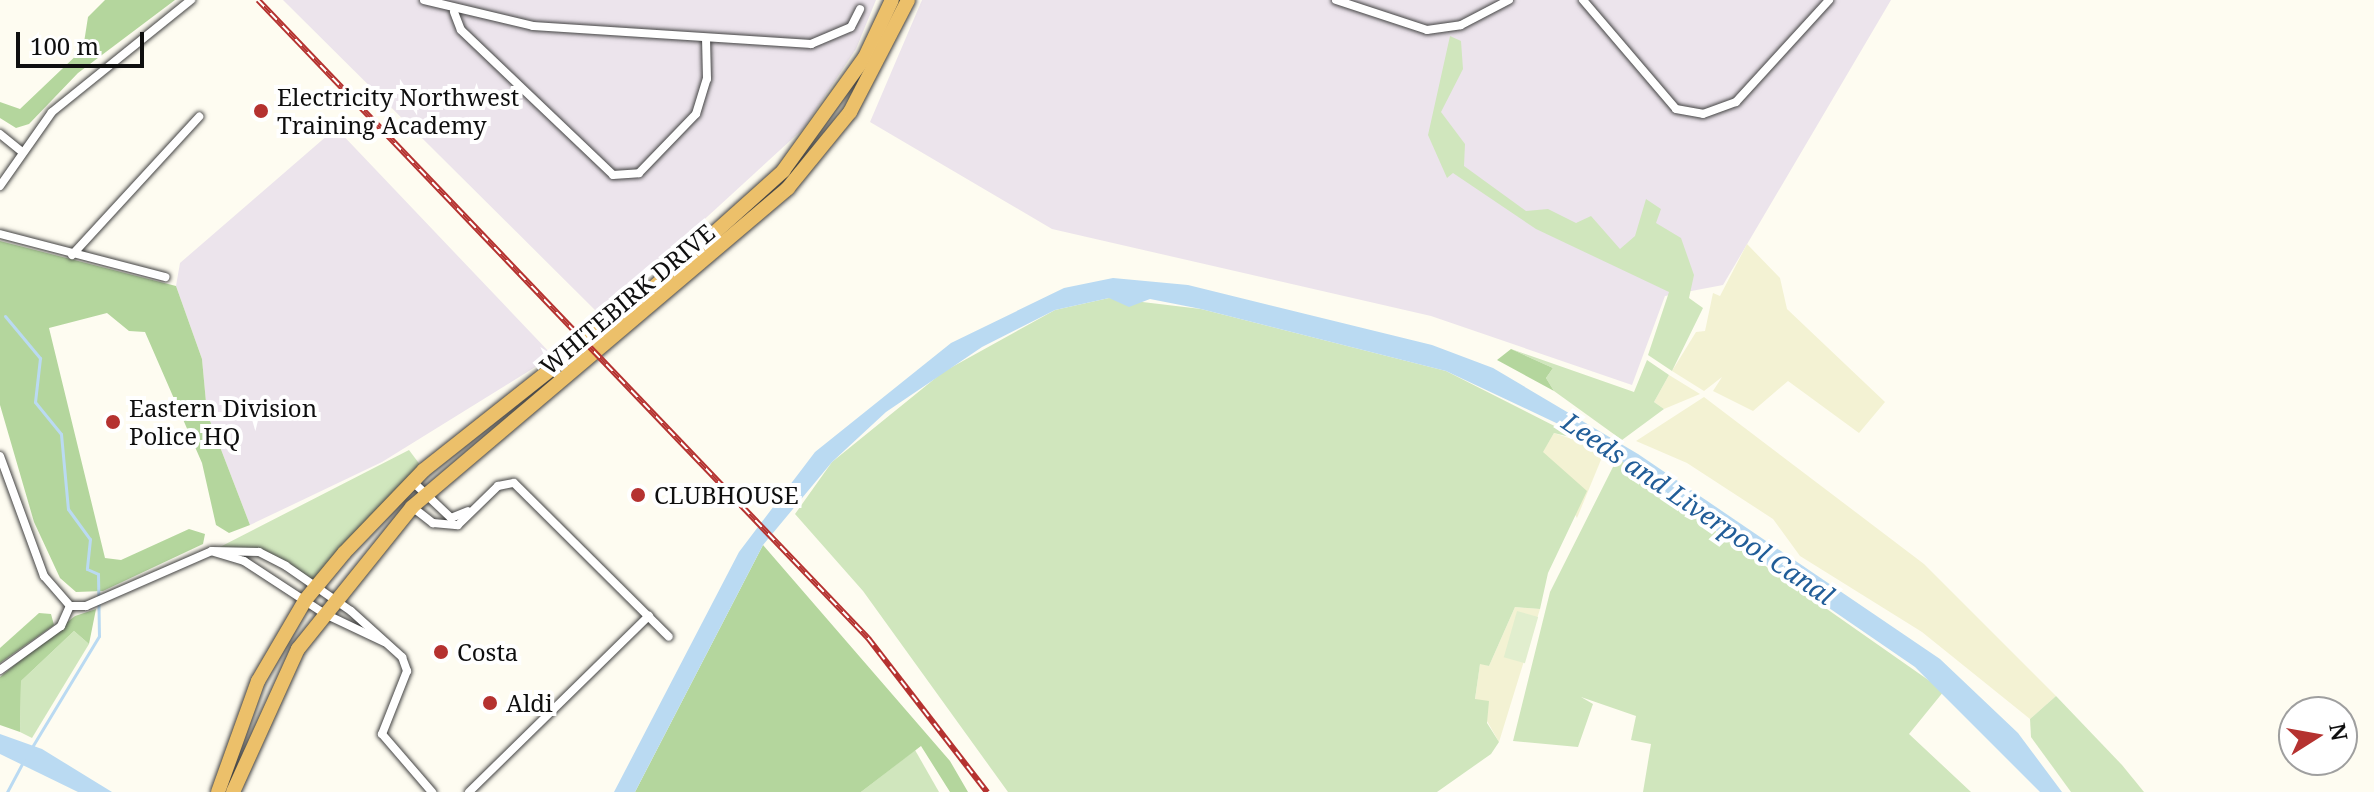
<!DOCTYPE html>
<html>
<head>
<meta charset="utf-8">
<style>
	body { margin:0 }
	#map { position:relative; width:2374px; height:792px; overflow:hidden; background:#fefcf1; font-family:"Noto Serif",serif }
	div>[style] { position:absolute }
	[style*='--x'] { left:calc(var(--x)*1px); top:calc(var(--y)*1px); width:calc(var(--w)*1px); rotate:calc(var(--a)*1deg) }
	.industrial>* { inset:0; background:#ece4ec }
	.farmland>* { inset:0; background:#f3f2d3 }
	.green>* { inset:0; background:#d0e6bd }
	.forest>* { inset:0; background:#b4d69d }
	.pitch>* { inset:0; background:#e1eece; transform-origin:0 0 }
	.water>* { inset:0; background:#badaf2 }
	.stream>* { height:3px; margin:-1.5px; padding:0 1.5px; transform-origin:1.5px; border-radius:1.5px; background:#badaf2 }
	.roads { filter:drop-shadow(0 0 2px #424242) drop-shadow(0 0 2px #424242) }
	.minor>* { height:8px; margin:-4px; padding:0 4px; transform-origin:4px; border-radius:4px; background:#fff }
	.trunk>* { height:14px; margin:-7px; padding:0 7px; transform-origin:7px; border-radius:7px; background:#ecc06a }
	.rail>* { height:6px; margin-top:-3px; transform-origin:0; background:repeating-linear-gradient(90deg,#fff 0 9px,#b53230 0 18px); box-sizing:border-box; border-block:2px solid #b53230 }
	.dots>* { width:22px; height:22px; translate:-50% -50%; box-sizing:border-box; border:4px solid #fff; border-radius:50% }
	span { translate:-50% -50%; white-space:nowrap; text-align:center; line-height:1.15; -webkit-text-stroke:8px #fff; paint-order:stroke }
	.poi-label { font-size:24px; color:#0f0f0f }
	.left { translate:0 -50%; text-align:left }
	.street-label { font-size:24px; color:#0f0f0f }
	.water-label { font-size:26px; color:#215d98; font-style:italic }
	.north { position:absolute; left:2278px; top:696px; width:80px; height:80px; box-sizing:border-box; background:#fff; border:2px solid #9f9f9f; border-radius:50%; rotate:79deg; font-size:22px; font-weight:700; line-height:32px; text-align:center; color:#0f0f0f }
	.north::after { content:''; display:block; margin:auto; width:28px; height:36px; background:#b53230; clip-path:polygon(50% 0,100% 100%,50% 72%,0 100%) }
	.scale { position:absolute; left:16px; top:32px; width:128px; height:36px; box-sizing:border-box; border:4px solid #0f0f0f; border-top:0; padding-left:10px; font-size:24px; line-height:28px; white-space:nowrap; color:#0f0f0f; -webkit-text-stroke:6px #fff; paint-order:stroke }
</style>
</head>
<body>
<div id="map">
	<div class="industrial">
		<div style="clip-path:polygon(283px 0,876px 0,856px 49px,803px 129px,600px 315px)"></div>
		<div style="clip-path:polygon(922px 0,1891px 0,1723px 285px,1665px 296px,1632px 385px,1431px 316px,1052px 229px,870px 122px)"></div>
		<div style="clip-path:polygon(336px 128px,553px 356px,382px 462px,250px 525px,207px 413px,202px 359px,176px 286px,180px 263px)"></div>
	</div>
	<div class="farmland">
		<div style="clip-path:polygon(1747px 244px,1780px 278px,1787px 309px,1885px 402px,1859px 433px,1788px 381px,1753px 411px,1713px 391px,1722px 377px,1704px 391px,1672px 371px,1696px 332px,1705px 331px,1713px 293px,1720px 296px)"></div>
		<div style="clip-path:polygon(1669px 375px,1700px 394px,1664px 409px,1654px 402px)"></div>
		<div style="clip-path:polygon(1704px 397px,1924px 564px,2056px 696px,2030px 719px,1922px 632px,1800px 556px,1773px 519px,1687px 463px,1636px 441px)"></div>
		<div style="clip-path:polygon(1554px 433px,1605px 450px,1577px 518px,1540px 456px)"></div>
		<div style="clip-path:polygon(1515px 607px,1540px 609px,1499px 742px,1475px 700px,1480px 663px,1489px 666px)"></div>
	</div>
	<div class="green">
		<div style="clip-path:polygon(1450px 36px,1461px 41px,1463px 69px,1441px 112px,1465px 144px,1464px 166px,1526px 211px,1548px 209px,1576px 223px,1591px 216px,1620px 249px,1635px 236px,1646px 199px,1661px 209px,1656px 223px,1681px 238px,1694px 275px,1689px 298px,1703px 308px,1672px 371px,1648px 355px,1669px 292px,1536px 229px,1453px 173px,1447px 178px,1428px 135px)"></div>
		<div style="clip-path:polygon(1109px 298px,1201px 309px,1446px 371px,1582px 440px,1554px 433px,1543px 452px,1587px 491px,1548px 573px,1540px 609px,1515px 607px,1489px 666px,1480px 664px,1475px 699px,1489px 701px,1487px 723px,1499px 742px,1491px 754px,1437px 792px,1008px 792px,863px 591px,795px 514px,832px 462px,943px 372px,1055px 310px)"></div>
		<div style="clip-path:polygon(1511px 349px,1634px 392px,1647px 360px,1669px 375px,1654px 402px,1664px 409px,1622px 440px,1554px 391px,1546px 378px,1553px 368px)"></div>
		<div style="clip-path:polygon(409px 450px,424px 470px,317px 586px,259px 552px,218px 548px)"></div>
		<div style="clip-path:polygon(1619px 455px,1634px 474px,1944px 691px,1909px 734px,1971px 792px,1643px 792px,1651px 744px,1631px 740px,1636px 716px,1581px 697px,1593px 704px,1578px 747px,1513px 741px,1550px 592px)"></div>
		<div style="clip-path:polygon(74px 631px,89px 644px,32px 738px,20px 732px,21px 681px)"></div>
		<div style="clip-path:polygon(2056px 696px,2122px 765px,2144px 792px,2071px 792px,2031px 737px,2030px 719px)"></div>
		<div style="clip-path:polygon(915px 750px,939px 792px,861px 792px)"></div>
	</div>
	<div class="forest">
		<div style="clip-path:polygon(105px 0,175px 0,78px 73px,29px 124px,16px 128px,0 118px,0 102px,20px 109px,83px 49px,88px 17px)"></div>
		<div style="clip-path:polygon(0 241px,176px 286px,202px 359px,207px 413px,250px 525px,229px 533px,216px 525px,202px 463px,145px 332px,129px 331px,107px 313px,49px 328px,105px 558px,121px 560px,189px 529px,205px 534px,203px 544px,103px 591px,76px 592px,60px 578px,34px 522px,0 405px)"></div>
		<div style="clip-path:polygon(1511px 349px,1553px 368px,1546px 378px,1554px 391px,1497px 360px)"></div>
		<div style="clip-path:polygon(763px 545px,950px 761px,968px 792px,950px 792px,921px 746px,861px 792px,635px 792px)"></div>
		<div style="clip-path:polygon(96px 609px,89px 644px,74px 631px,21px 681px,20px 732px,0 725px,0 677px,75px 616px)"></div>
		<div style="clip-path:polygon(39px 613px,51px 614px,54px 625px,0 663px,0 648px)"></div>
	</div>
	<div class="pitch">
		<div style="left:1517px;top:611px;width:22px;height:48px;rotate:16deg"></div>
	</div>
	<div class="water">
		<div style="clip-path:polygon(1113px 278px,1188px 285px,1432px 345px,1493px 368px,1638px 454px,1940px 659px,2018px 733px,2062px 792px,2040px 792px,1915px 667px,1634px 474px,1611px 449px,1446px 371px,1201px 309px,1150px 299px,1129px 307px,1109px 298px,1055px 310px,982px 347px,886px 412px,832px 462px,763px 545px,635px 792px,614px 792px,739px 552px,815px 452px,951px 343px,1064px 288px)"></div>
		<div style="clip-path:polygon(0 734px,42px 749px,112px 792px,78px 792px,0 754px)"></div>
	</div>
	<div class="stream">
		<div style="--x:5;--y:316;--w:55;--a:50.2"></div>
		<div style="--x:40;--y:358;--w:44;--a:96.5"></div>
		<div style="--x:35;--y:402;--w:41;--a:50.9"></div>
		<div style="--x:61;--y:434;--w:75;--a:84.7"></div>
		<div style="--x:68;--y:509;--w:37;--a:54"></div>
		<div style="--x:90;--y:539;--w:30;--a:96"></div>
		<div style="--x:87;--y:569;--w:12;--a:24"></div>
		<div style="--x:98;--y:574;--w:62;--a:89.1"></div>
		<div style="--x:99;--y:636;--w:130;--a:121.1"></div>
		<div style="--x:7;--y:792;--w:36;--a:-62"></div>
	</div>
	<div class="roads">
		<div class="minor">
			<div style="--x:424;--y:0;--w:112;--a:13.4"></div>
			<div style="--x:533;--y:26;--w:279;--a:3.7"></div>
			<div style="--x:811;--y:44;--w:43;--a:-23"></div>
			<div style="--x:851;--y:27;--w:20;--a:-63"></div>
			<div style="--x:1336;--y:0;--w:96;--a:18.2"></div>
			<div style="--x:1427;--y:30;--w:34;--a:-8"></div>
			<div style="--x:1461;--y:25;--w:54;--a:-27.5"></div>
			<div style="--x:1583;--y:0;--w:143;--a:49.5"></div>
			<div style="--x:1676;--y:109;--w:27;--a:10"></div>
			<div style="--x:1703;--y:114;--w:35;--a:-20"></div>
			<div style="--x:1736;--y:102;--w:138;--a:-47.6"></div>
			<div style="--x:454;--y:12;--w:19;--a:69"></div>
			<div style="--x:461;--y:30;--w:210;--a:43.6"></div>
			<div style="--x:613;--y:175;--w:26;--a:-4"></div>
			<div style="--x:639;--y:173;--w:82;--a:-46"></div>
			<div style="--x:696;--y:114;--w:37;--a:-73"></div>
			<div style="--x:707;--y:79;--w:41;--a:-91.4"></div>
			<div style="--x:0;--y:134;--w:27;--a:39"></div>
			<div style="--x:0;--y:186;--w:90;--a:-54.9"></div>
			<div style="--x:52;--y:112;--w:179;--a:-38.9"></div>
			<div style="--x:0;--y:234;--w:171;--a:14.6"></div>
			<div style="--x:72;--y:255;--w:188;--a:-47.4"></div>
			<div style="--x:0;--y:456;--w:128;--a:69.9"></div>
			<div style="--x:44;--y:576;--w:40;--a:49"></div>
			<div style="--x:412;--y:481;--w:54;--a:43.5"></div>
			<div style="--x:451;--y:518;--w:18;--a:-22"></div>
			<div style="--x:411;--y:506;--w:28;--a:38"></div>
			<div style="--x:433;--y:523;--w:25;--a:5"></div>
			<div style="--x:458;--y:525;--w:56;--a:-44.3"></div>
			<div style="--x:498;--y:486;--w:16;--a:-11"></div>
			<div style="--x:514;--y:483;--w:218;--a:44.8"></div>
			<div style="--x:70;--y:606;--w:16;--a:0"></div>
			<div style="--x:86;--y:606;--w:137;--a:-23.6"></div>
			<div style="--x:384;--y:642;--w:65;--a:-154.6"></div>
			<div style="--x:325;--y:614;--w:97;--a:-146.8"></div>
			<div style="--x:244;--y:561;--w:34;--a:-163"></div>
			<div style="--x:212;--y:551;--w:47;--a:1.2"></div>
			<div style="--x:259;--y:552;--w:30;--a:27"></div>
			<div style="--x:286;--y:566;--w:79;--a:34.7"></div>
			<div style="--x:351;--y:611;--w:69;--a:42"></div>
			<div style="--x:402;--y:657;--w:15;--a:70"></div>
			<div style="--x:407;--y:671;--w:68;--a:111.6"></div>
			<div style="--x:382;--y:734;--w:77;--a:49.2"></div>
			<div style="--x:0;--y:670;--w:75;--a:-35.8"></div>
			<div style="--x:61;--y:626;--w:22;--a:-66"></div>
			<div style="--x:469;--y:792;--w:252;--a:-44.4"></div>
		</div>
		<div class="trunk">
			<div style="--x:218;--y:792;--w:118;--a:-70.2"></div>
			<div style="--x:258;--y:681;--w:95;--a:-59.7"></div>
			<div style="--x:306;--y:599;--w:60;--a:-50.4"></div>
			<div style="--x:344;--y:553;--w:115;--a:-46.1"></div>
			<div style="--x:424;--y:470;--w:282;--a:-38.4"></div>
			<div style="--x:645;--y:295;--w:186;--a:-41.9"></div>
			<div style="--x:783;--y:171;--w:140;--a:-54.3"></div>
			<div style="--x:865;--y:57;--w:63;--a:-64.7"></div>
			<div style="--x:233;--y:792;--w:157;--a:-65.6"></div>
			<div style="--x:298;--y:649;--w:182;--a:-51.2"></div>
			<div style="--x:412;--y:507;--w:493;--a:-40.3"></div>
			<div style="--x:788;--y:188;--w:98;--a:-50.8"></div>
			<div style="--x:850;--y:112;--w:126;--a:-62.6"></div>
		</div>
	</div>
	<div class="rail">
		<div style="--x:258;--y:0;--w:883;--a:46.29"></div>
		<div style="--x:868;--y:638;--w:195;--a:52.3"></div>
	</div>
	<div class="dots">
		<div style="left:261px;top:111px;background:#b53230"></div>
		<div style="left:113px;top:422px;background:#b53230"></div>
		<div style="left:638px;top:495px;background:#b53230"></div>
		<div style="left:441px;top:652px;background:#b53230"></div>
		<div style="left:490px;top:703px;background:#b53230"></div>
	</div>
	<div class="poi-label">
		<span class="left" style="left:277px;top:111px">Electricity Northwest<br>Training Academy</span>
		<span class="left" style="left:129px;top:422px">Eastern Division<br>Police HQ</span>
		<span class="left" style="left:654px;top:495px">CLUBHOUSE</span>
		<span class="left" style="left:457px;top:652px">Costa</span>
		<span class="left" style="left:506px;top:703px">Aldi</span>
	</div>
	<div class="street-label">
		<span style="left:627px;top:299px;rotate:-40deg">WHITEBIRK DRIVE</span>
	</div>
	<div class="water-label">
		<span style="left:1698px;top:509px;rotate:34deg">Leeds and Liverpool Canal</span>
	</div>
	<div class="north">N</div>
	<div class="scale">100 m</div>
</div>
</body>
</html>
